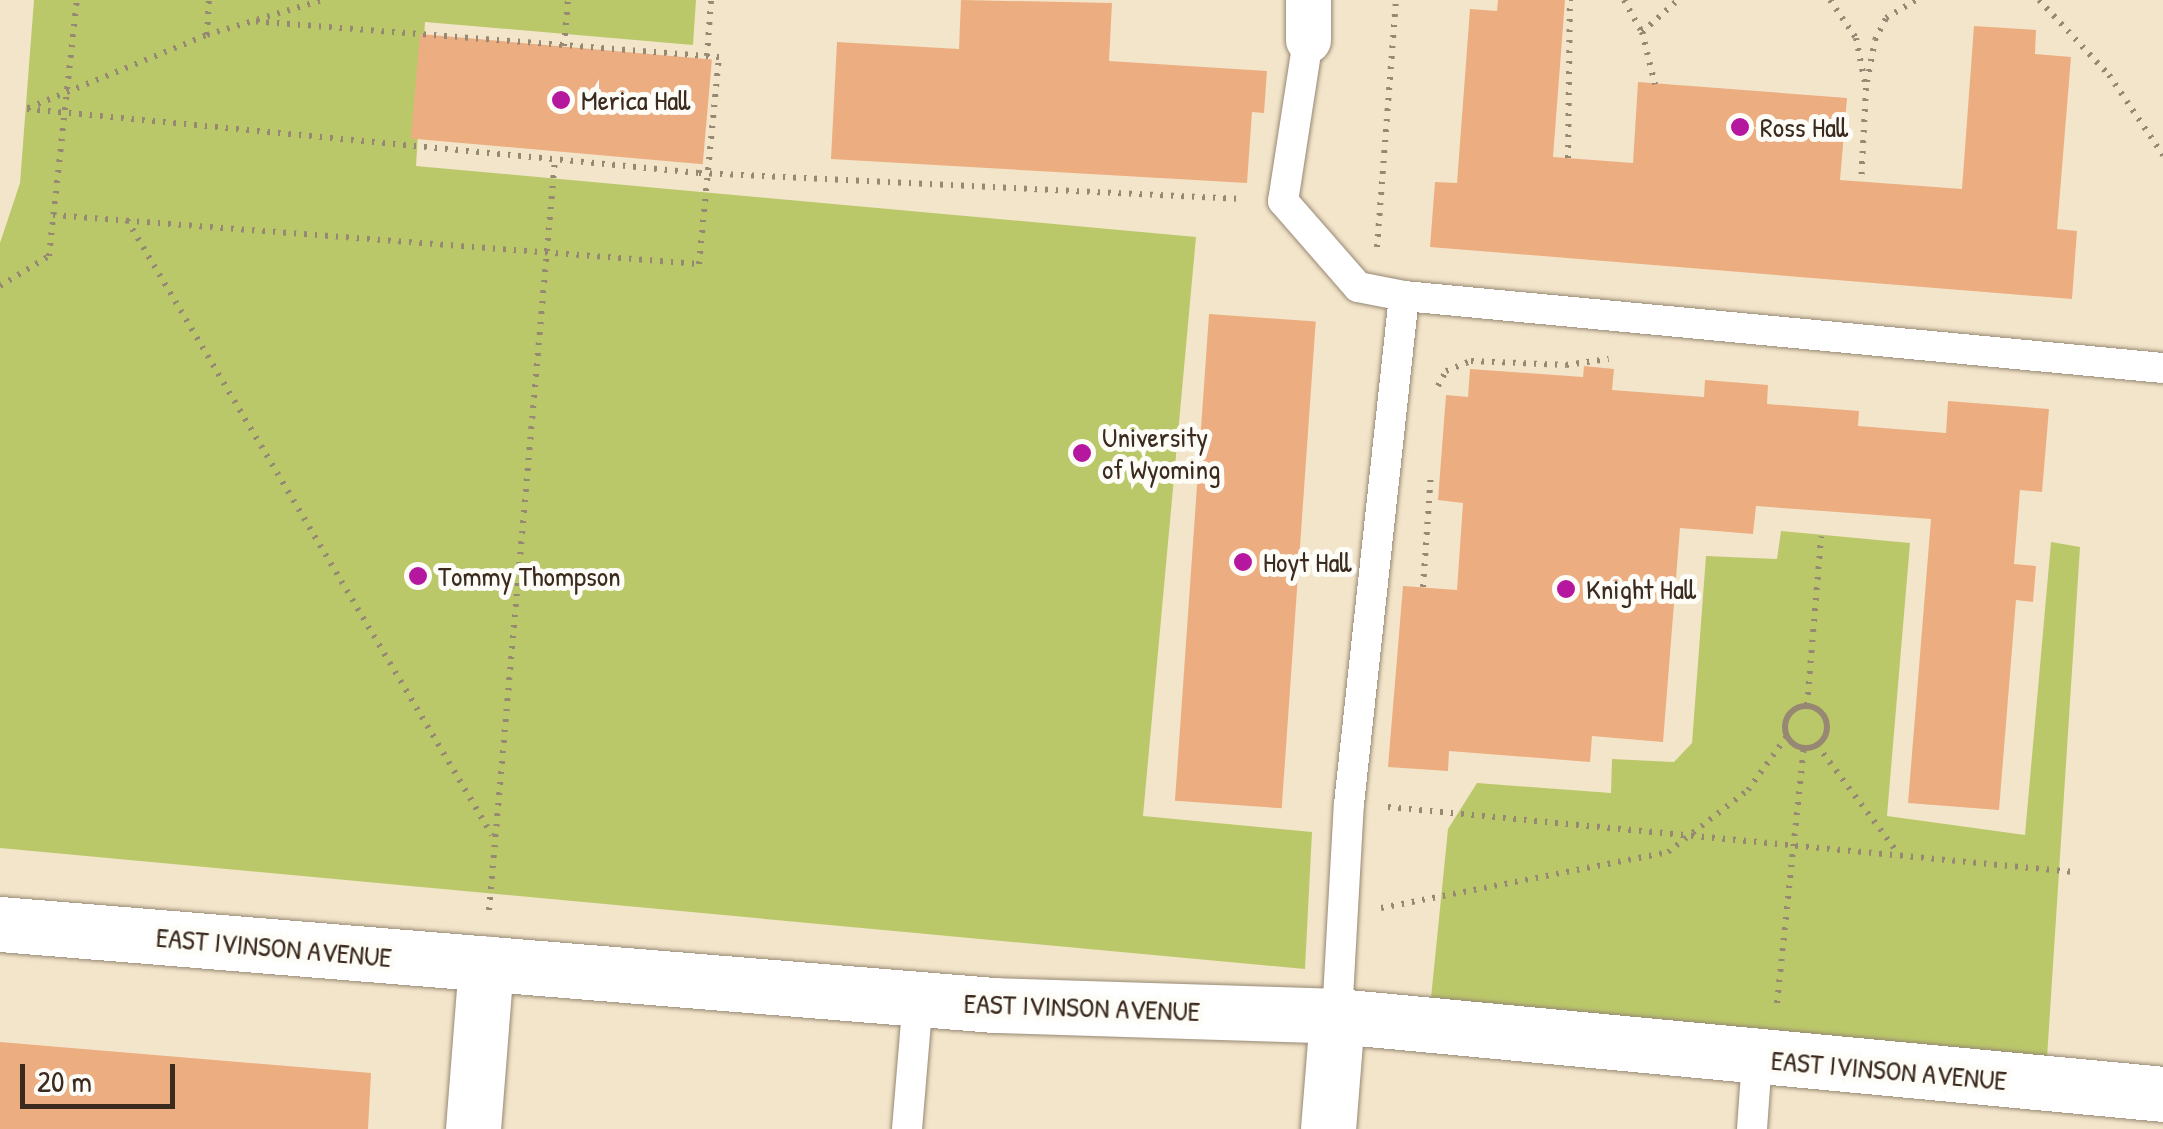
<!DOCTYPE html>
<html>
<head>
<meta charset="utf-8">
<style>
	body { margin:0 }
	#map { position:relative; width:2163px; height:1129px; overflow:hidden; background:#f3e5ca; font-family:"Patrick Hand",sans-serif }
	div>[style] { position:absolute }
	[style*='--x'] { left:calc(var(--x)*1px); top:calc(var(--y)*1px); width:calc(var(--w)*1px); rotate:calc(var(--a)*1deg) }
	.green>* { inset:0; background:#bbc86a }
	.building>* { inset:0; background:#ecae81; transform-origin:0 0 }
	.path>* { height:6px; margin-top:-3px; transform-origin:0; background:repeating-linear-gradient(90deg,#978874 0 2.5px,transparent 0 10.5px) }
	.path>.ring { margin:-3px; padding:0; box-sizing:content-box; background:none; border:6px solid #978874; border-radius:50% }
	.roads { filter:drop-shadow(0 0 2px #978874) drop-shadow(0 0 2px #978874) }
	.service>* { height:30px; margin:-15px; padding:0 15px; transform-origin:15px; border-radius:15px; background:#fff }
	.pedestrian>* { height:45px; margin:-22.5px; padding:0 22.5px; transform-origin:22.5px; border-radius:22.5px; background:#fff }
	.minor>* { height:55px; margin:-27.5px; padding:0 27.5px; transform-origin:27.5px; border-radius:27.5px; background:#fff }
	.tertiary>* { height:55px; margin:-27.5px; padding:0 27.5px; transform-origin:27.5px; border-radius:27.5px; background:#fff }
	.dots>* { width:28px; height:28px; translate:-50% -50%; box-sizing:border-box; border:5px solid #fdfcf7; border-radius:50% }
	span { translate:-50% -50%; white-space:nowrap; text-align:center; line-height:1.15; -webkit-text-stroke:10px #fdfcf7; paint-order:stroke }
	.poi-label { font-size:28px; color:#3b2a1e }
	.left { translate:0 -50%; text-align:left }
	.street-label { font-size:28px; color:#3b2a1e }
	.scale { position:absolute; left:20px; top:1064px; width:155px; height:45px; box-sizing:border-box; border:5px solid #3b2a1e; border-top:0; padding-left:12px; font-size:30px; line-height:35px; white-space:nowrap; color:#3b2a1e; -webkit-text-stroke:8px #fdfcf7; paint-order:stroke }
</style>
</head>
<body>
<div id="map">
	<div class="green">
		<div style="clip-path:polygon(34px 0,696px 0,693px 45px,425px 22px,416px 166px,1196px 237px,1143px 816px,1312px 832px,1305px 969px,0 848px,0 243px,20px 183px)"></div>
		<div style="clip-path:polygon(1781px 531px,1910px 543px,1887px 816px,2025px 835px,2051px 542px,2080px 547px,2047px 1058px,1431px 998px,1448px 829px,1477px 783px,1611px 793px,1612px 759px,1674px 762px,1692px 743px,1706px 556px,1777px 559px)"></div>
	</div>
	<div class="building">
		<div style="clip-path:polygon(961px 0,1112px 3px,1109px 61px,1267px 71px,1264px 113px,1252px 112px,1247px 183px,831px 159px,837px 42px,959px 49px)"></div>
		<div style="clip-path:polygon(1498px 0,1565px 0,1553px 157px,1633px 163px,1638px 82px,1847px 98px,1840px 180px,1962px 189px,1974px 26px,2036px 30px,2035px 54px,2071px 57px,2057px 229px,2077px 231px,2072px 299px,1430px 247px,1435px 182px,1457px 183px,1470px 9px,1497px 11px)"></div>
		<div style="left:420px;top:34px;width:293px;height:105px;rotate:5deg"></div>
		<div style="left:1209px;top:314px;width:107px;height:488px;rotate:4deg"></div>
		<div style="clip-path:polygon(1584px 366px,1614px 369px,1612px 390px,1704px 397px,1705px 380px,1768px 385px,1767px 404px,1859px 411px,1858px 426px,1946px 433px,1948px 401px,2049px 409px,2042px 492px,2020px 490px,2014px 564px,2036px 566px,2033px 602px,2016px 600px,1999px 810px,1908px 803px,1931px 519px,1756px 506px,1753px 534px,1680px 528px,1663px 742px,1592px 736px,1590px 762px,1449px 751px,1448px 771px,1388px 767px,1403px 586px,1457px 590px,1463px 503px,1438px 500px,1446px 395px,1468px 397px,1470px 369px,1583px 377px)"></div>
		<div style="clip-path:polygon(0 1042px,371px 1073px,368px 1129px,0 1129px)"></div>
	</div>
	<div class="path">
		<div style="--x:1624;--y:0;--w:37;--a:61"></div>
		<div style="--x:1642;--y:32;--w:54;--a:76"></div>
		<div style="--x:1830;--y:0;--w:46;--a:55.6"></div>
		<div style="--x:1856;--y:38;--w:51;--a:78.7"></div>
		<div style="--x:1866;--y:88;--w:94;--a:93"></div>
		<div style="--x:2039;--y:0;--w:103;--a:47"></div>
		<div style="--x:2109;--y:75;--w:97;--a:56"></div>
		<div style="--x:1642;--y:32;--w:48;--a:-41.6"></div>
		<div style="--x:207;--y:35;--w:35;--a:-87"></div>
		<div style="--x:564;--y:46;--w:46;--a:-85"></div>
		<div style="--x:707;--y:56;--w:56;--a:-85.9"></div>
		<div style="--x:1867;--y:82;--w:43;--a:-79.2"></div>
		<div style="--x:1875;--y:40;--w:25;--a:-63"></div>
		<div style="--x:1886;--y:18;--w:35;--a:-31"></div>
		<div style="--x:28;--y:108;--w:193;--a:-22.2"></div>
		<div style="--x:207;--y:35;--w:120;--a:-16.9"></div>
		<div style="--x:27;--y:109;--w:675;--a:5.44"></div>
		<div style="--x:699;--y:173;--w:544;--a:2.74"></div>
		<div style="--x:1568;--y:158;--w:158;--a:-89.3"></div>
		<div style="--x:53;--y:215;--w:648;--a:4.34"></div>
		<div style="--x:699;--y:264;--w:208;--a:-84.5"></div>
		<div style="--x:719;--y:57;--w:469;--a:-175.6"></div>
		<div style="--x:127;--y:220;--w:715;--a:59.31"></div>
		<div style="--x:1377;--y:247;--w:248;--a:-85.6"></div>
		<div style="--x:0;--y:286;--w:57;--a:-31.5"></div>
		<div style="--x:49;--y:256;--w:258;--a:-83.8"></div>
		<div style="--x:1438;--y:386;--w:17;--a:-62"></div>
		<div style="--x:1446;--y:371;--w:27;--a:-22"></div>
		<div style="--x:1471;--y:361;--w:95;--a:2.4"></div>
		<div style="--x:1566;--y:365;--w:43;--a:-7.9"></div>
		<div style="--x:1423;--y:587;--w:114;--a:-86"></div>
		<div style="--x:1807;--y:705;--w:169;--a:-85.2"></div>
		<div class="ring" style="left:1785px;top:706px;width:36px;height:36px"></div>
		<div style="--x:1817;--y:745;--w:134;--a:53.2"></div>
		<div style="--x:1388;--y:807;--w:689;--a:5.41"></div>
		<div style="--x:1381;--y:908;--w:292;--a:-11"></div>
		<div style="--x:1668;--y:852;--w:101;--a:-37.8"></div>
		<div style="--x:1748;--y:790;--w:67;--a:-54.2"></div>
		<div style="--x:489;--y:910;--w:754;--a:-84.98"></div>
		<div style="--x:1777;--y:1003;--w:256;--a:-84"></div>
	</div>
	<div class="roads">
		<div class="service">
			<div style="--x:1308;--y:40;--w:163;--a:98.8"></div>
			<div style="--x:1283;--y:201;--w:114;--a:48.9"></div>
			<div style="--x:1358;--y:287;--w:47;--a:11.1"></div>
			<div style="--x:1337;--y:1016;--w:212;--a:-86.8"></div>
			<div style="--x:1349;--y:804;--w:511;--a:-83.82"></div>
			<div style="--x:1404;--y:296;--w:762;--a:5.42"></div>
			<div style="--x:907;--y:1129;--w:130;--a:-85.2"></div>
			<div style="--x:1752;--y:1129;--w:70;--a:-85.9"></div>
		</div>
		<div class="pedestrian">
			<div style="--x:1308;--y:40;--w:40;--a:-90"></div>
		</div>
		<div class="minor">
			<div style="--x:473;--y:1129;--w:166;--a:-85.5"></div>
			<div style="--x:1328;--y:1129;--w:113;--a:-85.4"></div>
		</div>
		<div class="tertiary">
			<div style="--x:0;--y:924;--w:997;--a:4.66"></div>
			<div style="--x:994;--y:1005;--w:343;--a:1.8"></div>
			<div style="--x:1337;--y:1016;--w:830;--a:5.39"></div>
		</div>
	</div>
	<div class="dots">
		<div style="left:561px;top:100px;background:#b5179e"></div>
		<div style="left:1740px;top:127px;background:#b5179e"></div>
		<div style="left:1082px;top:453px;background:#b5179e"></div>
		<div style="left:1243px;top:562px;background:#b5179e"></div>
		<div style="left:418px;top:576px;background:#b5179e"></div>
		<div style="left:1566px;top:589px;background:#b5179e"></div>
	</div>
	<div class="poi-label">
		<span class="left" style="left:581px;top:100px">Merica Hall</span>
		<span class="left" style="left:1760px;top:127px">Ross Hall</span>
		<span class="left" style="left:1102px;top:453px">University<br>of Wyoming</span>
		<span class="left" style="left:1263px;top:562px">Hoyt Hall</span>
		<span class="left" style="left:438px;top:576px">Tommy Thompson</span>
		<span class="left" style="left:1586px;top:589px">Knight Hall</span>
	</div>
	<div class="street-label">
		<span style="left:274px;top:947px;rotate:5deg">EAST IVINSON AVENUE</span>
		<span style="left:1082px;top:1007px;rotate:2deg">EAST IVINSON AVENUE</span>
		<span style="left:1889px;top:1070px;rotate:5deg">EAST IVINSON AVENUE</span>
	</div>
	<div class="scale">20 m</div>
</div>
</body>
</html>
